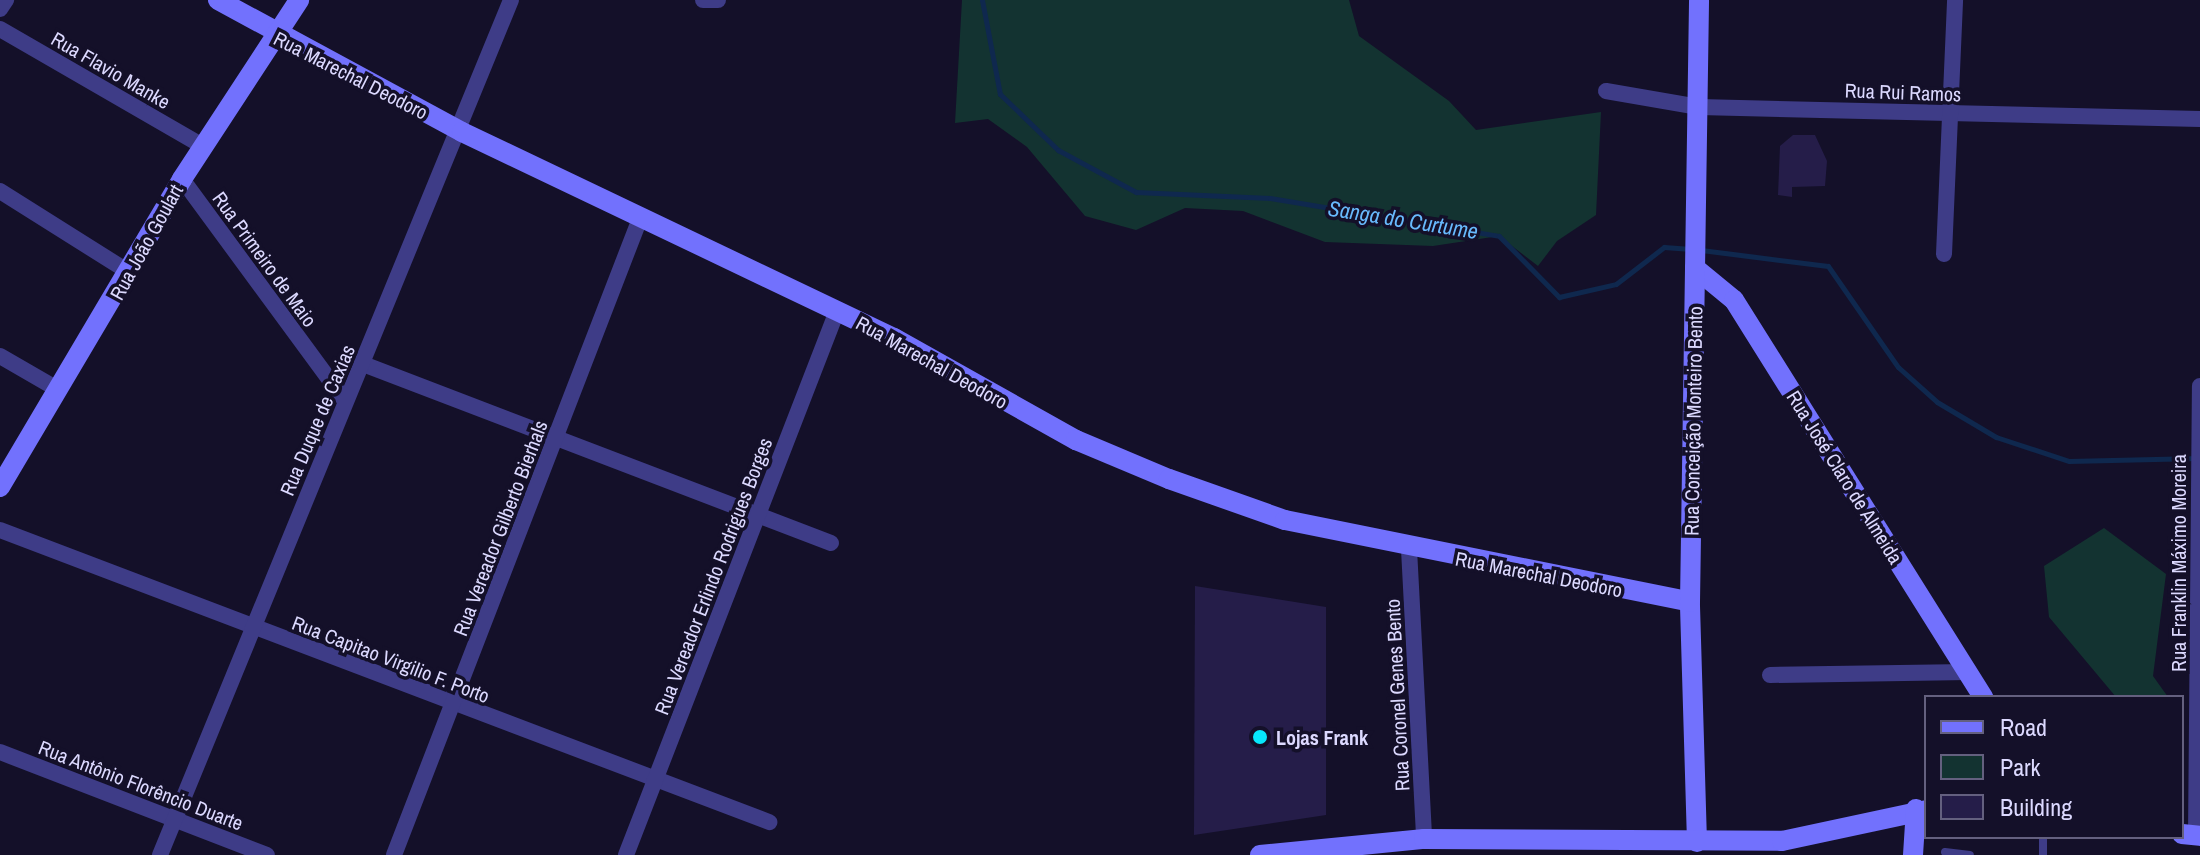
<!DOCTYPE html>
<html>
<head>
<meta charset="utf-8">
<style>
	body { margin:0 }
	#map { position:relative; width:2200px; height:855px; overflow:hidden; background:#141029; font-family:"Archivo Narrow",sans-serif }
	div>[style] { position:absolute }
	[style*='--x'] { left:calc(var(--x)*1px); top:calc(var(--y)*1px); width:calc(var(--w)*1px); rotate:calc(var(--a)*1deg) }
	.green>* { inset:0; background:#133331 }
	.stream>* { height:5px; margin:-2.5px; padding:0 2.5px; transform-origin:2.5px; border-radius:2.5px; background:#0f284e }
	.building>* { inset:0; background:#251d49 }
	.lane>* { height:8px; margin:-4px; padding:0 4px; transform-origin:4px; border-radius:4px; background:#3e3c87 }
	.street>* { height:16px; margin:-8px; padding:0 8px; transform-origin:8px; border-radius:8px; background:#3e3c87 }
	.secondary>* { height:20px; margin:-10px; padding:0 10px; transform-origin:10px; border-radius:10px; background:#7271fd }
	.dots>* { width:22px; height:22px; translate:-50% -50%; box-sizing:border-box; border:4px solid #141029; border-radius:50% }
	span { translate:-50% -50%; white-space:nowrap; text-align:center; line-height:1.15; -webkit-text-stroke:7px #141029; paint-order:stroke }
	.street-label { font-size:20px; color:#dcd9ff }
	.poi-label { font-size:20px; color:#dcd9ff; font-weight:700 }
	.left { translate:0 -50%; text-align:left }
	.water-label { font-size:22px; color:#68bafd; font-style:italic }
	.legend { position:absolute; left:1924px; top:695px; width:260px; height:144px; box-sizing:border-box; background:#141029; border:2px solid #64607f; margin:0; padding:10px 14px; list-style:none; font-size:24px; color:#dcd9ff }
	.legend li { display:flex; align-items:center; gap:16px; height:40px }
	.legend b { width:40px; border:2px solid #64607f }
</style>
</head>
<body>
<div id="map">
	<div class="green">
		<div style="clip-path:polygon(962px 0,1349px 0,1359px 36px,1449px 101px,1476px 130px,1601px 112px,1596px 215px,1557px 241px,1538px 266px,1499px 236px,1433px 246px,1325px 242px,1243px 211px,1185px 208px,1136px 230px,1085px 216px,1027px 147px,988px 119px,955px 123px)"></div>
		<div style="clip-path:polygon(2104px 528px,2166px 574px,2153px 676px,2168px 697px,2116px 697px,2049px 617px,2044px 566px)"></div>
	</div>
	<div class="stream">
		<div style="--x:982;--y:0;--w:96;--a:79.2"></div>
		<div style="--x:1000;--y:94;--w:81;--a:44"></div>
		<div style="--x:1058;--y:150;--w:89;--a:28.3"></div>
		<div style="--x:1136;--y:192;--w:134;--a:2.6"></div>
		<div style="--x:1270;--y:198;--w:232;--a:9.4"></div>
		<div style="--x:1499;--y:236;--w:86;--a:45.5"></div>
		<div style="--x:1559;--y:297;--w:58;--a:-12.8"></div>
		<div style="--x:1616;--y:284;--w:61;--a:-37.6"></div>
		<div style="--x:1664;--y:247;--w:27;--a:4"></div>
		<div style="--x:1701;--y:250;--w:128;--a:7.2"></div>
		<div style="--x:1828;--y:266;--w:123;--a:55.3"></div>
		<div style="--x:1898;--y:367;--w:52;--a:41.9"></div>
		<div style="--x:1937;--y:402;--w:69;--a:30.7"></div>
		<div style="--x:1996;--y:437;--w:77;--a:18.2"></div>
		<div style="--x:2069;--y:461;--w:129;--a:-1.3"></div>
	</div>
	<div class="building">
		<div style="clip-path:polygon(1793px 135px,1815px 135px,1827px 161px,1825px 186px,1792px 187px,1792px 197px,1778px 195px,1780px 146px)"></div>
		<div style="clip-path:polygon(1195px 586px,1326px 607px,1326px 815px,1194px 835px)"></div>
	</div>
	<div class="lane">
		<div style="--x:1945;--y:852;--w:25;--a:7"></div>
		<div style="--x:2043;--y:855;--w:18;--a:-90"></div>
	</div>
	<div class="street">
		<div style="--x:703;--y:0;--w:15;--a:0"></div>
		<div style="--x:0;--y:9;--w:11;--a:-56"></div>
		<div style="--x:0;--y:29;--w:234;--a:30"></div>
		<div style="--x:1606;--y:91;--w:94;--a:9.8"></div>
		<div style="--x:1699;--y:107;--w:501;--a:1.37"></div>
		<div style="--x:182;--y:179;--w:275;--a:53.7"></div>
		<div style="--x:0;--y:191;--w:154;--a:32.2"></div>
		<div style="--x:1944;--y:254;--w:254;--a:-87.5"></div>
		<div style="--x:0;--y:356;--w:68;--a:30"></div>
		<div style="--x:363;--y:364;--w:501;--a:20.93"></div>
		<div style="--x:0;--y:530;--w:823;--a:20.79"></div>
		<div style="--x:1409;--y:549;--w:290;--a:87"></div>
		<div style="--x:1770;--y:675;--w:198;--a:-0.9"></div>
		<div style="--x:0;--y:752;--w:286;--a:21.1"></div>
		<div style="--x:2196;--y:836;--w:450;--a:-89.5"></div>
		<div style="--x:160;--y:855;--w:924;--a:-67.68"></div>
		<div style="--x:394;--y:855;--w:685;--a:-68.87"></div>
		<div style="--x:626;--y:855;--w:583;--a:-68.8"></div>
	</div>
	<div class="secondary">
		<div style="--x:218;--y:0;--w:277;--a:28.4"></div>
		<div style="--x:462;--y:132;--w:479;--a:25.5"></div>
		<div style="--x:894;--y:338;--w:209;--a:29.3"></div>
		<div style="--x:1076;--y:440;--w:101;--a:22.8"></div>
		<div style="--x:1169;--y:479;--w:123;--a:19.5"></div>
		<div style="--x:1285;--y:520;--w:413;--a:11.4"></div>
		<div style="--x:1695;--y:268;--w:50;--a:39.4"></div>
		<div style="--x:1734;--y:300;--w:469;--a:57.9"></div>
		<div style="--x:0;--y:487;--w:358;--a:-59.4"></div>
		<div style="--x:182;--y:179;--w:214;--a:-56.8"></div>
		<div style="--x:2182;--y:834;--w:18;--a:6"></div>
		<div style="--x:1697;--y:842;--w:240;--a:-91.7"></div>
		<div style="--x:1690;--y:602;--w:602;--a:-89.14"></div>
		<div style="--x:1260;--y:855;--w:165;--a:-5.6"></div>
		<div style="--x:1424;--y:839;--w:358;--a:0.3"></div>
		<div style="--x:1782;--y:841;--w:147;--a:-12.1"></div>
		<div style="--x:1913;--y:855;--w:46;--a:-86.3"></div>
	</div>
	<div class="dots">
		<div style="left:1260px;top:737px;background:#07e7fc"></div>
	</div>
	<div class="street-label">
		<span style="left:111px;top:70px;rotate:30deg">Rua Flavio Manke</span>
		<span style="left:351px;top:75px;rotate:27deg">Rua Marechal Deodoro</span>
		<span style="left:1903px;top:92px;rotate:2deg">Rua Rui Ramos</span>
		<span style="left:146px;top:242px;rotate:-61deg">Rua João Goulart</span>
		<span style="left:265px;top:259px;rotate:54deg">Rua Primeiro de Maio</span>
		<span style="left:932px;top:362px;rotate:29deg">Rua Marechal Deodoro</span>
		<span style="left:317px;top:420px;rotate:-67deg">Rua Duque de Caxias</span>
		<span style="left:1693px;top:421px;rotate:-89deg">Rua Conceição Monteiro Bento</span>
		<span style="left:1845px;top:477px;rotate:58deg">Rua José Claro de Almeida</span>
		<span style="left:500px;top:528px;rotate:-69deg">Rua Vereador Gilberto Bierhals</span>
		<span style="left:2178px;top:563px;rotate:-90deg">Rua Franklin Máximo Moreira</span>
		<span style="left:1539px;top:574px;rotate:11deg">Rua Marechal Deodoro</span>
		<span style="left:713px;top:576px;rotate:-69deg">Rua Vereador Erlindo Rodrigues Borges</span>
		<span style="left:391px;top:659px;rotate:21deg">Rua Capitao Virgilio F. Porto</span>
		<span style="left:1397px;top:695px;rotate:-93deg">Rua Coronel Genes Bento</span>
		<span style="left:141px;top:785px;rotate:21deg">Rua Antônio Florêncio Duarte</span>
	</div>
	<div class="poi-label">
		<span class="left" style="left:1276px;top:737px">Lojas Frank</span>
	</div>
	<div class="water-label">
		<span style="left:1403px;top:220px;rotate:9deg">Sanga do Curtume</span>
	</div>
	<ul class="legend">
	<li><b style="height:10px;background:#7271fd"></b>Road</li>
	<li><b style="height:22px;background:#133331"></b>Park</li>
	<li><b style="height:22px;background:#251d49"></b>Building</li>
	</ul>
</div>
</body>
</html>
